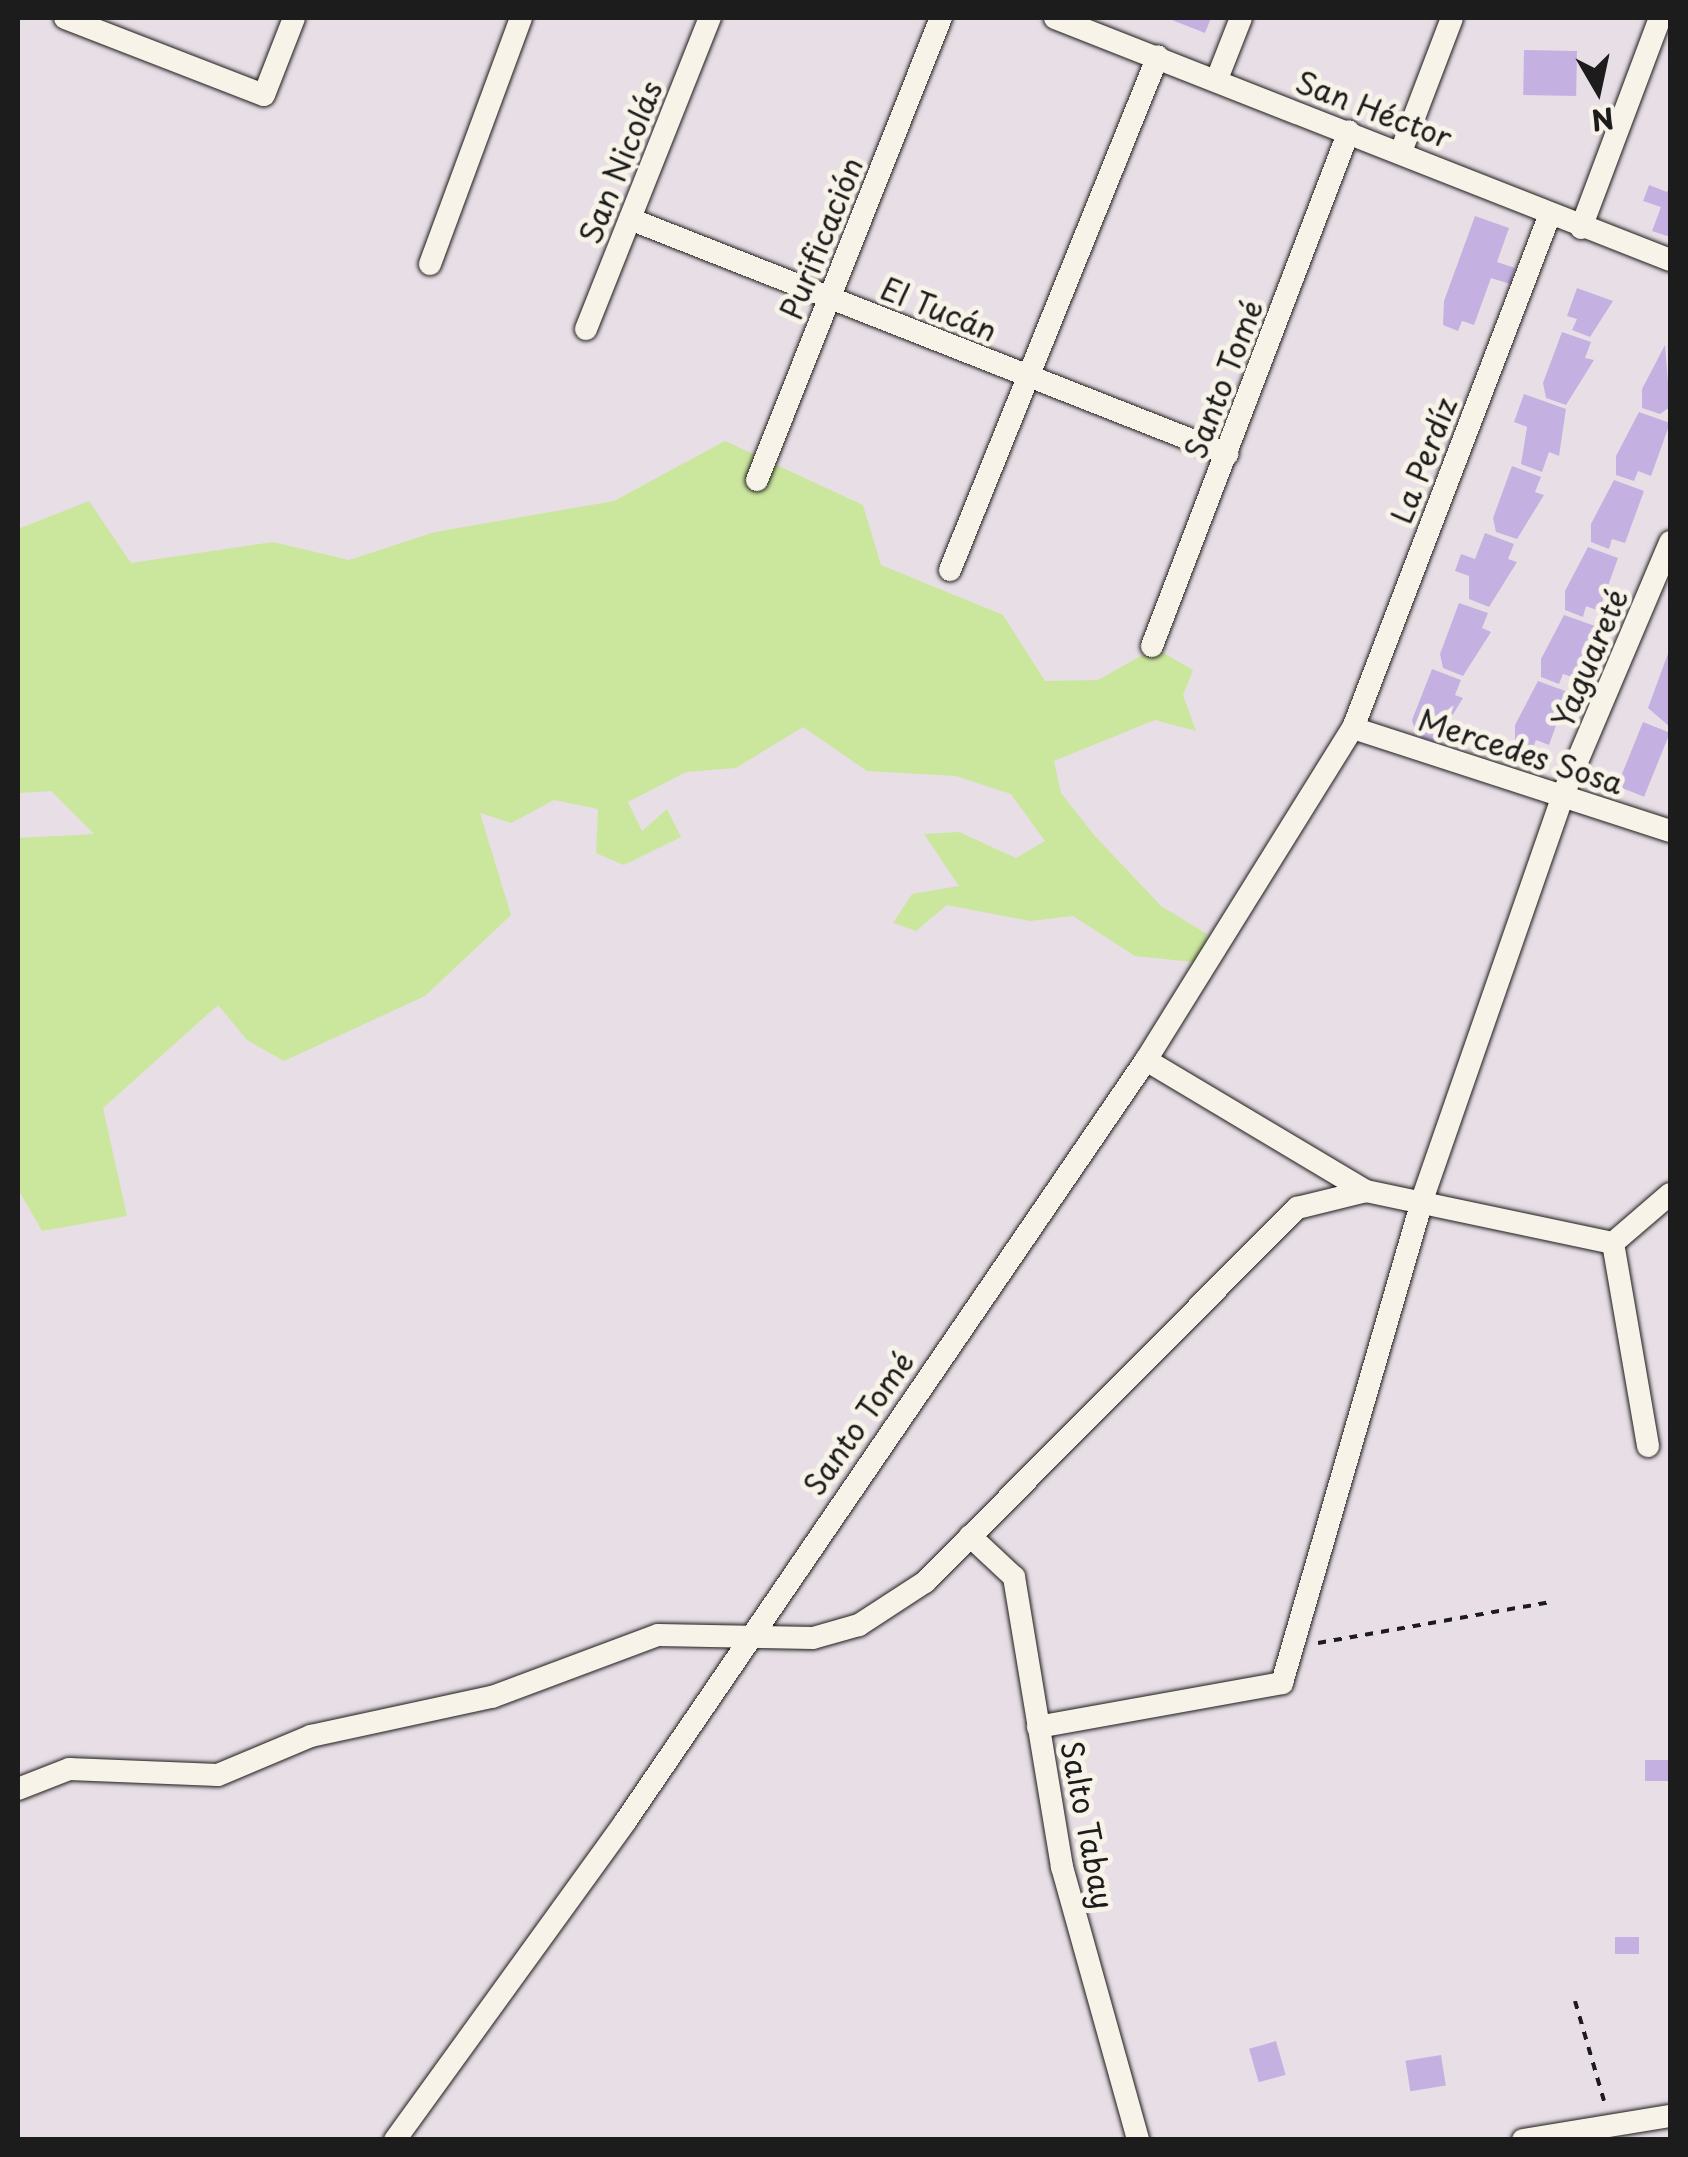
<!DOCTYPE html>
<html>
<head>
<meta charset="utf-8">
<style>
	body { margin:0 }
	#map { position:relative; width:1688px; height:2157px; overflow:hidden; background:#e8dfe6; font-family:"Playpen Sans",sans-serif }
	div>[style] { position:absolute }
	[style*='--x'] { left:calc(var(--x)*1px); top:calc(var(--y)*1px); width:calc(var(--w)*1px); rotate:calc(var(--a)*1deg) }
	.green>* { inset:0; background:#cbe69d }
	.building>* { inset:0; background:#c4b1e1; transform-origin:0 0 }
	.path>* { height:4px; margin-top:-2px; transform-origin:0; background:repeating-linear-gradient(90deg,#1c1c1c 0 8px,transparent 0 16px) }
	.roads { filter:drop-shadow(0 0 2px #1c1c1c) drop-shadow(0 0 2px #1c1c1c) }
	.street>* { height:22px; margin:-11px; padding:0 11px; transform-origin:11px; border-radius:11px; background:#f7f3e8 }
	span { translate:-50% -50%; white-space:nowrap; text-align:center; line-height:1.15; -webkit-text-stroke:10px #f7f3e8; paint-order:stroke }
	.street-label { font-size:30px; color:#1c1c1c }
	.frame { position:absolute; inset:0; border:20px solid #1c1c1c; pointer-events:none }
	.north { position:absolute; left:1548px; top:40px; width:100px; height:100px; -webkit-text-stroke:8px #f7f3e8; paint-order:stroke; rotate:171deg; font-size:28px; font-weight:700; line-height:40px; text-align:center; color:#1c1c1c }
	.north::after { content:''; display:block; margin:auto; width:35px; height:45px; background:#1c1c1c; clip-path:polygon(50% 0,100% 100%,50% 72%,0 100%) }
</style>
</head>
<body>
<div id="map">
	<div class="green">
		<div style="clip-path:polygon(725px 441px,863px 505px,881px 565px,1003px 615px,1045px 681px,1098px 680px,1155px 648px,1193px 670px,1183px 695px,1196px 731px,1155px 720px,1054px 761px,1061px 793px,1095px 836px,1161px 906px,1207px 934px,1203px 963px,1135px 956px,1073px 916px,1030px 921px,947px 905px,916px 931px,893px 923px,912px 894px,959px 886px,924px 834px,959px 832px,1016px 858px,1045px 841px,1011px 794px,956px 776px,867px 771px,803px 727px,736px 768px,686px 772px,628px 802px,642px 831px,667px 809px,681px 837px,624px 865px,596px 853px,598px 809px,554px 800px,511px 823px,480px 813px,511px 915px,425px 996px,284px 1061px,247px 1040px,218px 1005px,103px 1108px,127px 1216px,42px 1231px,18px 1189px,18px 838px,94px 834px,51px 791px,18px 793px,18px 529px,89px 501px,131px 563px,273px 542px,349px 560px,435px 532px,614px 501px)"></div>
	</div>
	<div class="building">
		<div style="clip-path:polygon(1167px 18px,1211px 18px,1205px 33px)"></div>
		<div style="left:1524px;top:50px;width:53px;height:45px;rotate:1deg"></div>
		<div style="clip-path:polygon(1649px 185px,1667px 192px,1670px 185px,1670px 237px,1652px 231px,1661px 207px,1643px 201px)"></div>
		<div style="clip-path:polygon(1475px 216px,1509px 228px,1497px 262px,1515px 268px,1510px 284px,1491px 278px,1474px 325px,1462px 321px,1458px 331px,1443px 325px,1444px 301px)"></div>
		<div style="clip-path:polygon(1577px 288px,1613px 301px,1590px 337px,1572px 330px,1577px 319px,1567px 316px)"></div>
		<div style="clip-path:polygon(1562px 332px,1591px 342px,1585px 358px,1594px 360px,1566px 405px,1546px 398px,1543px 383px)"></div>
		<div style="clip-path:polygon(1665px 345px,1670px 407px,1660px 414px,1642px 408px,1642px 389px)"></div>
		<div style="clip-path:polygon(1524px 394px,1566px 409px,1559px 456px,1549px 452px,1542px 472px,1521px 464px,1527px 427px,1514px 422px)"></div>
		<div style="clip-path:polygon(1639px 412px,1670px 423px,1651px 476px,1638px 471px,1634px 481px,1616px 475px,1616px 456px)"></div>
		<div style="clip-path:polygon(1512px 466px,1541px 477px,1535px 492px,1544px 495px,1517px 539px,1496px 532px,1493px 518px)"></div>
		<div style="clip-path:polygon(1614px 480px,1644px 491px,1625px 543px,1612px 539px,1609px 549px,1591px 542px,1591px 524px)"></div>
		<div style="clip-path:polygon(1485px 533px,1514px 544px,1508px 559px,1517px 562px,1489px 607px,1469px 599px,1469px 576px,1455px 571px,1461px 554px,1475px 559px)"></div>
		<div style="clip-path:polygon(1588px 547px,1618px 558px,1599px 611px,1586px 606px,1583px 617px,1565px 610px,1565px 591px)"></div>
		<div style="clip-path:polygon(1459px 603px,1488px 613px,1482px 628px,1491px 632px,1463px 676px,1443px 668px,1440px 654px)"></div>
		<div style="clip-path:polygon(1564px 615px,1595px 626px,1575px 678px,1563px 674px,1559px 684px,1541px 677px,1541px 659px)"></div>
		<div style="clip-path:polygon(1670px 648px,1670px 727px,1648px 708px)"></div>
		<div style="clip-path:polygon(1432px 669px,1461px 680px,1455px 695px,1463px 698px,1436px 742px,1416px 735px,1412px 720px)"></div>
		<div style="clip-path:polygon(1538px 681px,1568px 692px,1549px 745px,1536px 740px,1532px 750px,1515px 744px,1515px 725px)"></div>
		<div style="left:1643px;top:722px;width:29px;height:69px;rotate:22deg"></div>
		<div style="left:1645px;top:1760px;width:24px;height:21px"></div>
		<div style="left:1639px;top:1937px;width:17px;height:24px;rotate:90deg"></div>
		<div style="left:1276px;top:2041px;width:35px;height:28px;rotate:74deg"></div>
		<div style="left:1441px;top:2055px;width:31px;height:36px;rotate:81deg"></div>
	</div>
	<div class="path">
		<div style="--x:1318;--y:1643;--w:236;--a:-10"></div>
		<div style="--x:1575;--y:2001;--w:104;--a:73.8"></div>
	</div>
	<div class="roads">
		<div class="street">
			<div style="--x:65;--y:18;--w:213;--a:21.2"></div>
			<div style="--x:264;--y:95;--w:83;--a:-68.7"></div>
			<div style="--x:1055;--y:18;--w:661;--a:21.48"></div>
			<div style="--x:1217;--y:79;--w:66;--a:-68.5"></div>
			<div style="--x:1402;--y:149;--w:140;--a:-69.1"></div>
			<div style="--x:630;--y:219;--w:642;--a:21.49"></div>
			<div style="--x:1581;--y:228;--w:224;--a:-69.4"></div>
			<div style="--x:430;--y:264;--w:262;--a:-69.7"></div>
			<div style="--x:586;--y:329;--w:335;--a:-68.3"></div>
			<div style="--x:757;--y:480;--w:497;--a:-68.3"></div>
			<div style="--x:950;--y:570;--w:554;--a:-67.97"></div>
			<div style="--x:1152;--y:646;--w:551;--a:-69.07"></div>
			<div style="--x:1353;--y:728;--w:333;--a:18"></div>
			<div style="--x:1146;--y:1060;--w:256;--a:30.8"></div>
			<div style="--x:1613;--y:1243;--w:206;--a:80.2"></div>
			<div style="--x:970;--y:1536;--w:60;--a:43"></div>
			<div style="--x:1014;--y:1577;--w:294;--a:80.6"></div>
			<div style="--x:1062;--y:1867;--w:283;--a:74.4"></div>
			<div style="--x:1038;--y:1727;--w:248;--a:-10.2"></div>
			<div style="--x:1282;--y:1683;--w:500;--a:-73.8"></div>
			<div style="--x:1421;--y:1203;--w:430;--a:-70.8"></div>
			<div style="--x:1562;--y:797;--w:277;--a:-67"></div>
			<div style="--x:18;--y:1789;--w:55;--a:-21.4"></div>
			<div style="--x:69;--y:1769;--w:149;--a:2.3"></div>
			<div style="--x:218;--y:1775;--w:101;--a:-22.8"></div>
			<div style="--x:311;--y:1736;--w:185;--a:-12.2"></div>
			<div style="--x:492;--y:1697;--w:177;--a:-20.5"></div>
			<div style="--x:658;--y:1635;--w:155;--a:1.1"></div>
			<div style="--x:813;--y:1638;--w:48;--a:-15.8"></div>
			<div style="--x:859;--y:1625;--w:79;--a:-33.1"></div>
			<div style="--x:925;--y:1582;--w:528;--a:-45.15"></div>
			<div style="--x:1297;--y:1208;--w:71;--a:-13.8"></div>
			<div style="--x:1366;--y:1191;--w:252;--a:11.9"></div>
			<div style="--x:1613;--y:1243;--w:75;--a:-40.7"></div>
			<div style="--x:395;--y:2140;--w:392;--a:-54.1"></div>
			<div style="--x:625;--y:1822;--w:923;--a:-55.64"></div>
			<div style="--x:1146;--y:1060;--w:391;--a:-58.1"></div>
			<div style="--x:1353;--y:728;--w:550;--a:-69.03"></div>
			<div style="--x:1523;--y:2140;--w:149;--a:-9.3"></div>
		</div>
	</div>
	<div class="street-label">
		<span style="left:1374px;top:109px;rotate:21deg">San Héctor</span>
		<span style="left:620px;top:162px;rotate:-68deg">San Nicolás</span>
		<span style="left:821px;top:238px;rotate:-68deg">Purificación</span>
		<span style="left:939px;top:309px;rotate:22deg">El Tucán</span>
		<span style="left:1223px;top:379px;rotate:-69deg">Santo Tomé</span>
		<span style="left:1423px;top:460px;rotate:-69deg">La Perdíz</span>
		<span style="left:1589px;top:658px;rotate:-67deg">Yaguareté</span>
		<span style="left:1521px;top:751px;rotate:18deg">Mercedes Sosa</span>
		<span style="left:858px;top:1423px;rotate:-55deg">Santo Tomé</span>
		<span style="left:1088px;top:1825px;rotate:79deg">Salto Tabay</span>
	</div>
	<div class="frame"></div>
	<div class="north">N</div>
</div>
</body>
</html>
